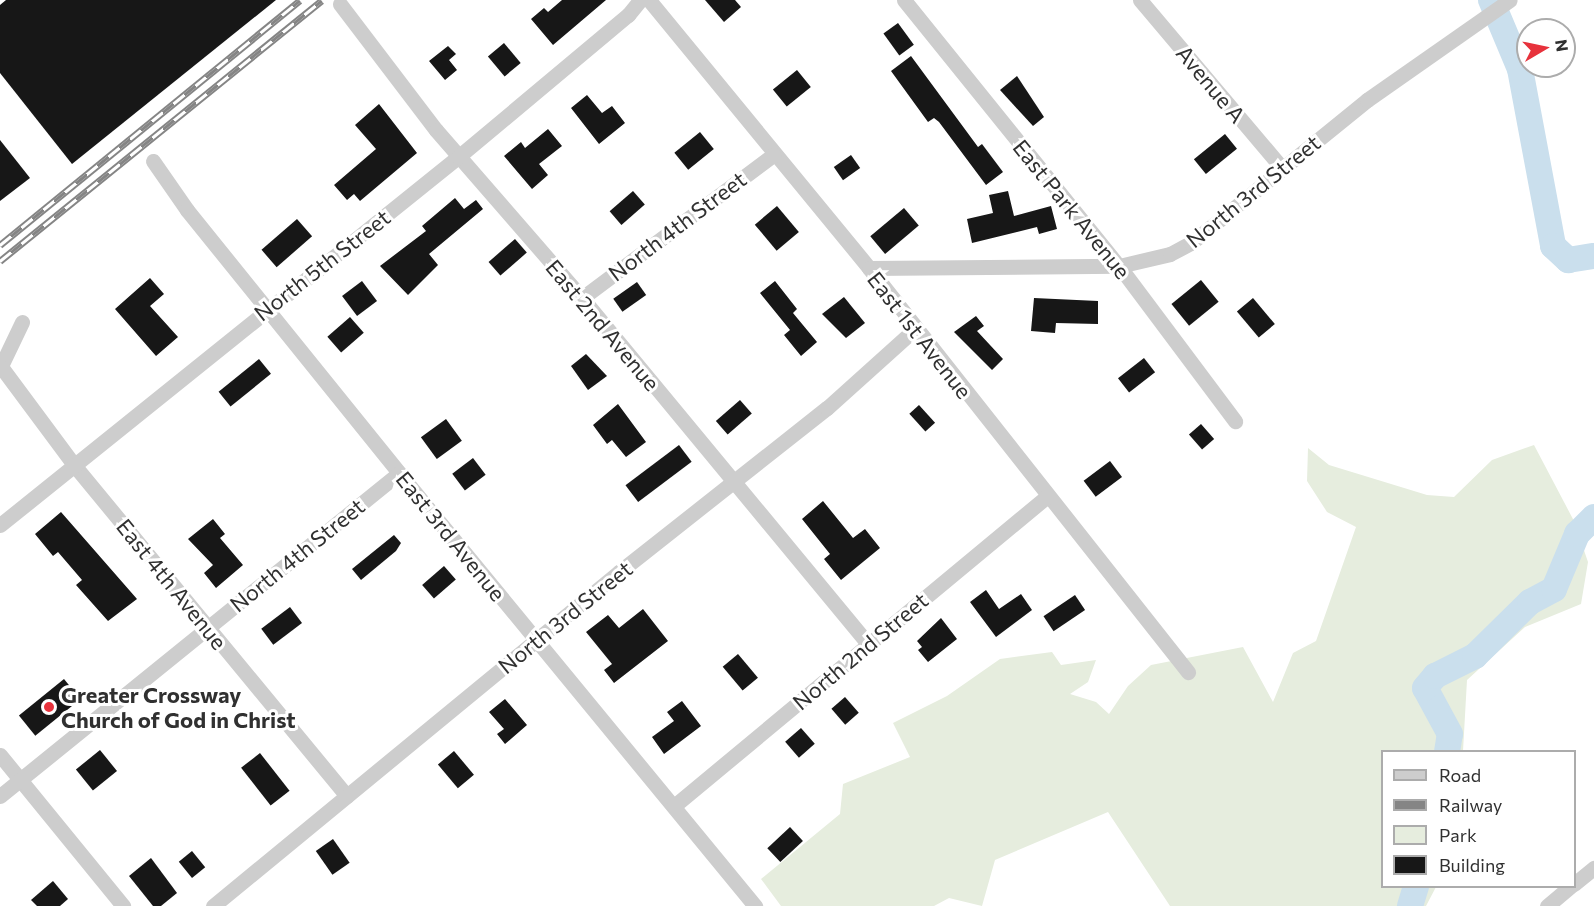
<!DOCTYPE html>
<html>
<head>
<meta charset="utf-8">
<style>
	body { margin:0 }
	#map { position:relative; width:1594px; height:906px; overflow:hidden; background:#fff; font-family:Commissioner,sans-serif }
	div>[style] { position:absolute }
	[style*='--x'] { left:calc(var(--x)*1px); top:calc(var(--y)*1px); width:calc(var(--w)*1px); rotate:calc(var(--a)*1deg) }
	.green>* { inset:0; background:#e6edde }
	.river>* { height:26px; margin:-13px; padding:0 13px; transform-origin:13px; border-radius:13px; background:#cadfed }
	.building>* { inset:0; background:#171717; transform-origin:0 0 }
	.minor>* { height:15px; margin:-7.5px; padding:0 7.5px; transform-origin:7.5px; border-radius:7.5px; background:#cdcdcd }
	.rail>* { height:7px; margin-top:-3.5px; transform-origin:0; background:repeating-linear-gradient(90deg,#fff 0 14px,#858585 0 28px); box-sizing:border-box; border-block:2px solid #858585 }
	.dots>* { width:16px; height:16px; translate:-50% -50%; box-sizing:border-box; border:3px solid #fff; border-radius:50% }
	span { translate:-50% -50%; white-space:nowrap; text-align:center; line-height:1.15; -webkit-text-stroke:6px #fff; paint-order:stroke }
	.street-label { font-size:22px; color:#303030 }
	.poi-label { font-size:22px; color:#303030; font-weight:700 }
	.left { translate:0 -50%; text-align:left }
	.legend { position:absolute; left:1381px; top:750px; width:195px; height:138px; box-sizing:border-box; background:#fff; border:2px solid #acacac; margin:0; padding:8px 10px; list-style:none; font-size:18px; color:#303030 }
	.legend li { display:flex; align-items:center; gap:12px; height:30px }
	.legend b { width:30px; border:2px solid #acacac }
	.north { position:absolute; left:1516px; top:18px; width:60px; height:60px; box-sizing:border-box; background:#fff; border:2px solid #acacac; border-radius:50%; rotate:81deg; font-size:16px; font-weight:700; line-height:24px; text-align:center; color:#303030 }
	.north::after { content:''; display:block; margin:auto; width:21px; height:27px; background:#e7323c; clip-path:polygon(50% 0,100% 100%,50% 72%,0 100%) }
</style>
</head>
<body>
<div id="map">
	<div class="green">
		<div style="clip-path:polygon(1534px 445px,1574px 521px,1588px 562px,1581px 604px,1525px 627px,1467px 680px,1463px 751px,1382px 752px,1382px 886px,1436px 887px,1426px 906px,1170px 906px,1108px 812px,995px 860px,982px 906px,949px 898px,934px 906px,781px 906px,761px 879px,840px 814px,843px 784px,910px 757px,893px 723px,947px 696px,1000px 659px,1052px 652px,1061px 665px,1096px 660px,1088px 682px,1070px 694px,1096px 702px,1109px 714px,1128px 686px,1151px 665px,1243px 647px,1273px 702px,1293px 653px,1316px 641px,1356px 527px,1327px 512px,1307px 481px,1308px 448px,1329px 465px,1427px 495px,1454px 497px,1492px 460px)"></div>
	</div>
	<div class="river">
		<div style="--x:1491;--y:0;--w:75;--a:67.2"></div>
		<div style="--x:1520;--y:69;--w:180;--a:79.4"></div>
		<div style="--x:1553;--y:246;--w:21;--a:43"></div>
		<div style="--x:1568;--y:260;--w:26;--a:-9"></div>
		<div style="--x:1447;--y:752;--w:18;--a:-81"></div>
		<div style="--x:1450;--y:734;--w:52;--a:-118.5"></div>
		<div style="--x:1425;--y:688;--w:16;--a:-50"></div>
		<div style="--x:1435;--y:676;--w:45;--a:-26.6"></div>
		<div style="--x:1475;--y:656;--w:77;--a:-44.5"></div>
		<div style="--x:1530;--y:602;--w:27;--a:-28"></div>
		<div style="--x:1554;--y:589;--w:60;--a:-67.3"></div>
		<div style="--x:1577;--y:534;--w:24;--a:-45"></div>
		<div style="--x:1410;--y:906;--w:21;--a:-73"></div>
	</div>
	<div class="building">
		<div style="clip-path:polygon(6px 0,276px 0,72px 164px,0 73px,0 5px)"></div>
		<div style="clip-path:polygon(562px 0,606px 0,553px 45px,531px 19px,544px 8px,548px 12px)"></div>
		<div style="clip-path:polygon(705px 0,735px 0,741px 7px,724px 22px)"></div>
		<div style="left:898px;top:23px;width:27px;height:18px;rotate:54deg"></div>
		<div style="left:504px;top:43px;width:26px;height:21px;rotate:50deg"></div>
		<div style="clip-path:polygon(448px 46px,456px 54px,449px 60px,457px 70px,445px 80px,429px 61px)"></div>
		<div style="clip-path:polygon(911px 56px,978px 147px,982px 144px,1003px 172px,986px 185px,939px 122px,934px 118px,928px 122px,891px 71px)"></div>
		<div style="left:797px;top:70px;width:22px;height:31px;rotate:51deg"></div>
		<div style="clip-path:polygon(1017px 76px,1044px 117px,1033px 126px,1000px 90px)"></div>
		<div style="clip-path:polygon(587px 95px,602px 113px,612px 106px,625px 123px,599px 144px,571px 108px)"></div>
		<div style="clip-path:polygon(379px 104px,417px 153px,360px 201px,354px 194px,347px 200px,334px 185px,376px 149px,355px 125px)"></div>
		<div style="clip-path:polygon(548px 129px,562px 146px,539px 164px,548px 175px,532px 189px,504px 156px,521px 142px,525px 148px)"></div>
		<div style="left:700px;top:132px;width:22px;height:33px;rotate:51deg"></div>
		<div style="left:1225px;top:134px;width:19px;height:40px;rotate:51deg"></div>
		<div style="clip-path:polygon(0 140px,30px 178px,0 201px)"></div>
		<div style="left:851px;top:155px;width:16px;height:21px;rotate:55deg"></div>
		<div style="left:633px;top:191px;width:18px;height:31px;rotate:49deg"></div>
		<div style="clip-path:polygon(1008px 191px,1014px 216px,1051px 206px,1057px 229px,1039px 234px,1037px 227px,972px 243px,967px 219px,993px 213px,989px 195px)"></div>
		<div style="clip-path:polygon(455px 198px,464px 209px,476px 200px,483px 209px,429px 254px,438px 265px,408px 295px,380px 266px,426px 231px,422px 226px)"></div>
		<div style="left:777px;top:206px;width:34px;height:29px;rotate:50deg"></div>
		<div style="left:904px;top:208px;width:23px;height:44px;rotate:50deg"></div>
		<div style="left:297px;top:219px;width:23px;height:47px;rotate:49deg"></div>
		<div style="left:515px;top:239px;width:18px;height:35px;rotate:49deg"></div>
		<div style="clip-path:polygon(150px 278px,164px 294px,150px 306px,178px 337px,156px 356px,115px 309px)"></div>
		<div style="left:1201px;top:280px;width:28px;height:38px;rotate:51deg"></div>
		<div style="left:362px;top:281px;width:25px;height:25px;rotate:53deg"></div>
		<div style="clip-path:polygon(775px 281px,797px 309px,793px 313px,817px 342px,801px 356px,784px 335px,790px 330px,760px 293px)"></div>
		<div style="left:637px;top:282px;width:16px;height:29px;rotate:55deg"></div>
		<div style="clip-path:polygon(844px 297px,865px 323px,846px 338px,822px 314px)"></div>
		<div style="clip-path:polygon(1034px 298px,1098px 301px,1098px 324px,1056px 323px,1055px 333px,1031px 331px)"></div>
		<div style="left:1253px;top:298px;width:34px;height:21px;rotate:50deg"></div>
		<div style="clip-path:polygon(976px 316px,984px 326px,977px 331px,1003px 359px,992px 370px,954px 332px)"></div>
		<div style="left:350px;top:317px;width:21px;height:30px;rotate:49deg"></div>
		<div style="clip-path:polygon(586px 354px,607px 376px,588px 390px,571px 366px)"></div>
		<div style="left:1144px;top:358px;width:18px;height:33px;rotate:52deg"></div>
		<div style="left:259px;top:359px;width:19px;height:52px;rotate:51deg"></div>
		<div style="left:740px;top:400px;width:18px;height:32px;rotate:49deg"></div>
		<div style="clip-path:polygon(618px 404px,646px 442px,626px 457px,612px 440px,607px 444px,593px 425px)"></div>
		<div style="left:919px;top:405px;width:24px;height:13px;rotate:48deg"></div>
		<div style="left:446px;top:419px;width:27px;height:31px;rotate:54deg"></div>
		<div style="left:1201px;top:424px;width:20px;height:16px;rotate:49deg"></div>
		<div style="left:679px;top:445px;width:21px;height:67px;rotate:53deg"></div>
		<div style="left:473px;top:458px;width:21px;height:26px;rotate:53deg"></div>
		<div style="left:1110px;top:461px;width:20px;height:33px;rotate:53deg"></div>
		<div style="clip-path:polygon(823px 501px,853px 538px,865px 529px,880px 548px,841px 580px,824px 559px,830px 554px,802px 519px)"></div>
		<div style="clip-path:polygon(61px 512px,137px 599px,108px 621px,76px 585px,82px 580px,58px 552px,53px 556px,35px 534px)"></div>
		<div style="clip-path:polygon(213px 519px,225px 534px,220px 538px,243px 565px,216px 588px,204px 573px,213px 565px,188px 539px)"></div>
		<div style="clip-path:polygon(394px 535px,401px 543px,396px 551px,361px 580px,352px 569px)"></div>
		<div style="left:444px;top:566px;width:18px;height:29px;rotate:49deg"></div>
		<div style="clip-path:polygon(986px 590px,999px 609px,1021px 594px,1032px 610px,996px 637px,970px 602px)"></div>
		<div style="left:1075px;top:595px;width:18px;height:38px;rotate:56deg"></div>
		<div style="left:290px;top:607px;width:20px;height:36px;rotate:53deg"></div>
		<div style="clip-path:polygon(643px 609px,668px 641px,614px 683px,604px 670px,612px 664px,586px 632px,608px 615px,619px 628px)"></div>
		<div style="clip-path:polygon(941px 618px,957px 639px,928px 662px,918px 650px,922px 647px,917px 641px)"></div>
		<div style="left:738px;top:654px;width:31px;height:20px;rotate:50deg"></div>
		<div style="left:64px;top:679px;width:26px;height:58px;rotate:51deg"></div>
		<div style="left:845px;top:697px;width:21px;height:18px;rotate:49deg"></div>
		<div style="clip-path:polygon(505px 699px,527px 725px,505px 744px,497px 734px,504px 729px,489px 712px)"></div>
		<div style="clip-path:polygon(682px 701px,701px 726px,664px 754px,652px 737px,674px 721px,667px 712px)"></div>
		<div style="left:801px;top:728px;width:21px;height:21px;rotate:49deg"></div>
		<div style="left:100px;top:750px;width:27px;height:31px;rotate:51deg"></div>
		<div style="left:454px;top:751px;width:31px;height:21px;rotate:50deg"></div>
		<div style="left:260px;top:753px;width:48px;height:24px;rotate:52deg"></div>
		<div style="left:790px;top:827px;width:19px;height:31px;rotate:47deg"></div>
		<div style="left:333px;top:839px;width:29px;height:21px;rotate:55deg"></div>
		<div style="left:192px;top:851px;width:21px;height:17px;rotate:51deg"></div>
		<div style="clip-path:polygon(151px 858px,177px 893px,161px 906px,153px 906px,129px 876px)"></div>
		<div style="clip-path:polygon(53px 881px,68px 899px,60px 906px,37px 906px,31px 900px)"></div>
	</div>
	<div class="minor">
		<div style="--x:649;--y:0;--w:347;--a:50.6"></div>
		<div style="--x:869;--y:268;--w:515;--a:51.71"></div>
		<div style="--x:904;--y:0;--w:342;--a:51.1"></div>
		<div style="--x:1119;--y:266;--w:194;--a:53.2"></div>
		<div style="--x:1140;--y:0;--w:220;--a:49.8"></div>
		<div style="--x:340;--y:4;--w:158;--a:52.7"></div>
		<div style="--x:436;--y:130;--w:223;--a:49"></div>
		<div style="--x:582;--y:298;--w:449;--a:50.4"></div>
		<div style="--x:153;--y:161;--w:60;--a:55.2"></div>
		<div style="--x:187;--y:210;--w:338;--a:51.1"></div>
		<div style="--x:399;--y:473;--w:561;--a:50.57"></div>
		<div style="--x:869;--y:268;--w:250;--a:-0.5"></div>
		<div style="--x:1119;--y:266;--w:52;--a:-13.2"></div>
		<div style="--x:1170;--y:254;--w:24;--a:-28"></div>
		<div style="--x:1191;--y:243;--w:227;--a:-39.1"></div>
		<div style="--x:1367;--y:100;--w:174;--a:-35"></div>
		<div style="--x:582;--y:298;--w:239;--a:-36.8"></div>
		<div style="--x:0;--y:368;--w:51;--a:-64.4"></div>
		<div style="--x:2;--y:368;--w:121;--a:53.4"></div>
		<div style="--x:74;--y:465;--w:429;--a:50.5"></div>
		<div style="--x:0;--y:525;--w:588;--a:-38.78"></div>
		<div style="--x:458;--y:157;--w:222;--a:-39.9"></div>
		<div style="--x:628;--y:15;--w:19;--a:-51"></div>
		<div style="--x:0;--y:755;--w:195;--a:50.8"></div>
		<div style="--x:0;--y:796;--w:513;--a:-38.99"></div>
		<div style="--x:674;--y:806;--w:485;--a:-39.7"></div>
		<div style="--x:1574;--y:884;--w:26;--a:-39"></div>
		<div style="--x:213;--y:906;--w:526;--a:-39.44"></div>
		<div style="--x:619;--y:572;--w:265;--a:-38.3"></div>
		<div style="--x:827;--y:408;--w:120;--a:-42"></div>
		<div style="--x:1547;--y:906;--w:31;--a:-40"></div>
	</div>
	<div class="rail">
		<div style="--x:0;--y:245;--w:387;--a:-39.2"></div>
		<div style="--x:0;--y:261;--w:414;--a:-39"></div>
	</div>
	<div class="dots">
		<div style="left:49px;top:707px;background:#e7323c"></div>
	</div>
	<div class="street-label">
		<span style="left:1211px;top:84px;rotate:50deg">Avenue A</span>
		<span style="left:1253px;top:191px;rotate:-39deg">North 3rd Street</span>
		<span style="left:1072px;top:209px;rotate:51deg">East Park Avenue</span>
		<span style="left:677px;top:226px;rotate:-37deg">North 4th Street</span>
		<span style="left:322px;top:265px;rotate:-38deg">North 5th Street</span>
		<span style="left:603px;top:325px;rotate:50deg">East 2nd Avenue</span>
		<span style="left:920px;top:335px;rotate:52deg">East 1st Avenue</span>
		<span style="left:451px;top:536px;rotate:51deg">East 3rd Avenue</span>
		<span style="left:297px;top:555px;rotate:-39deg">North 4th Street</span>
		<span style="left:172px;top:584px;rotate:51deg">East 4th Avenue</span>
		<span style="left:565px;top:617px;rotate:-39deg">North 3rd Street</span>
		<span style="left:860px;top:651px;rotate:-40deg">North 2nd Street</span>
	</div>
	<div class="poi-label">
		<span class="left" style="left:61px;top:707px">Greater Crossway<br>Church of God in Christ</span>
	</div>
	<ul class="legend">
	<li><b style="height:8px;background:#cdcdcd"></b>Road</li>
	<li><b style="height:8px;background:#858585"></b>Railway</li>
	<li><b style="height:16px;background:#e6edde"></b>Park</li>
	<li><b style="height:16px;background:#171717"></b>Building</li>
	</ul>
	<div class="north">N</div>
</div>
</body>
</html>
